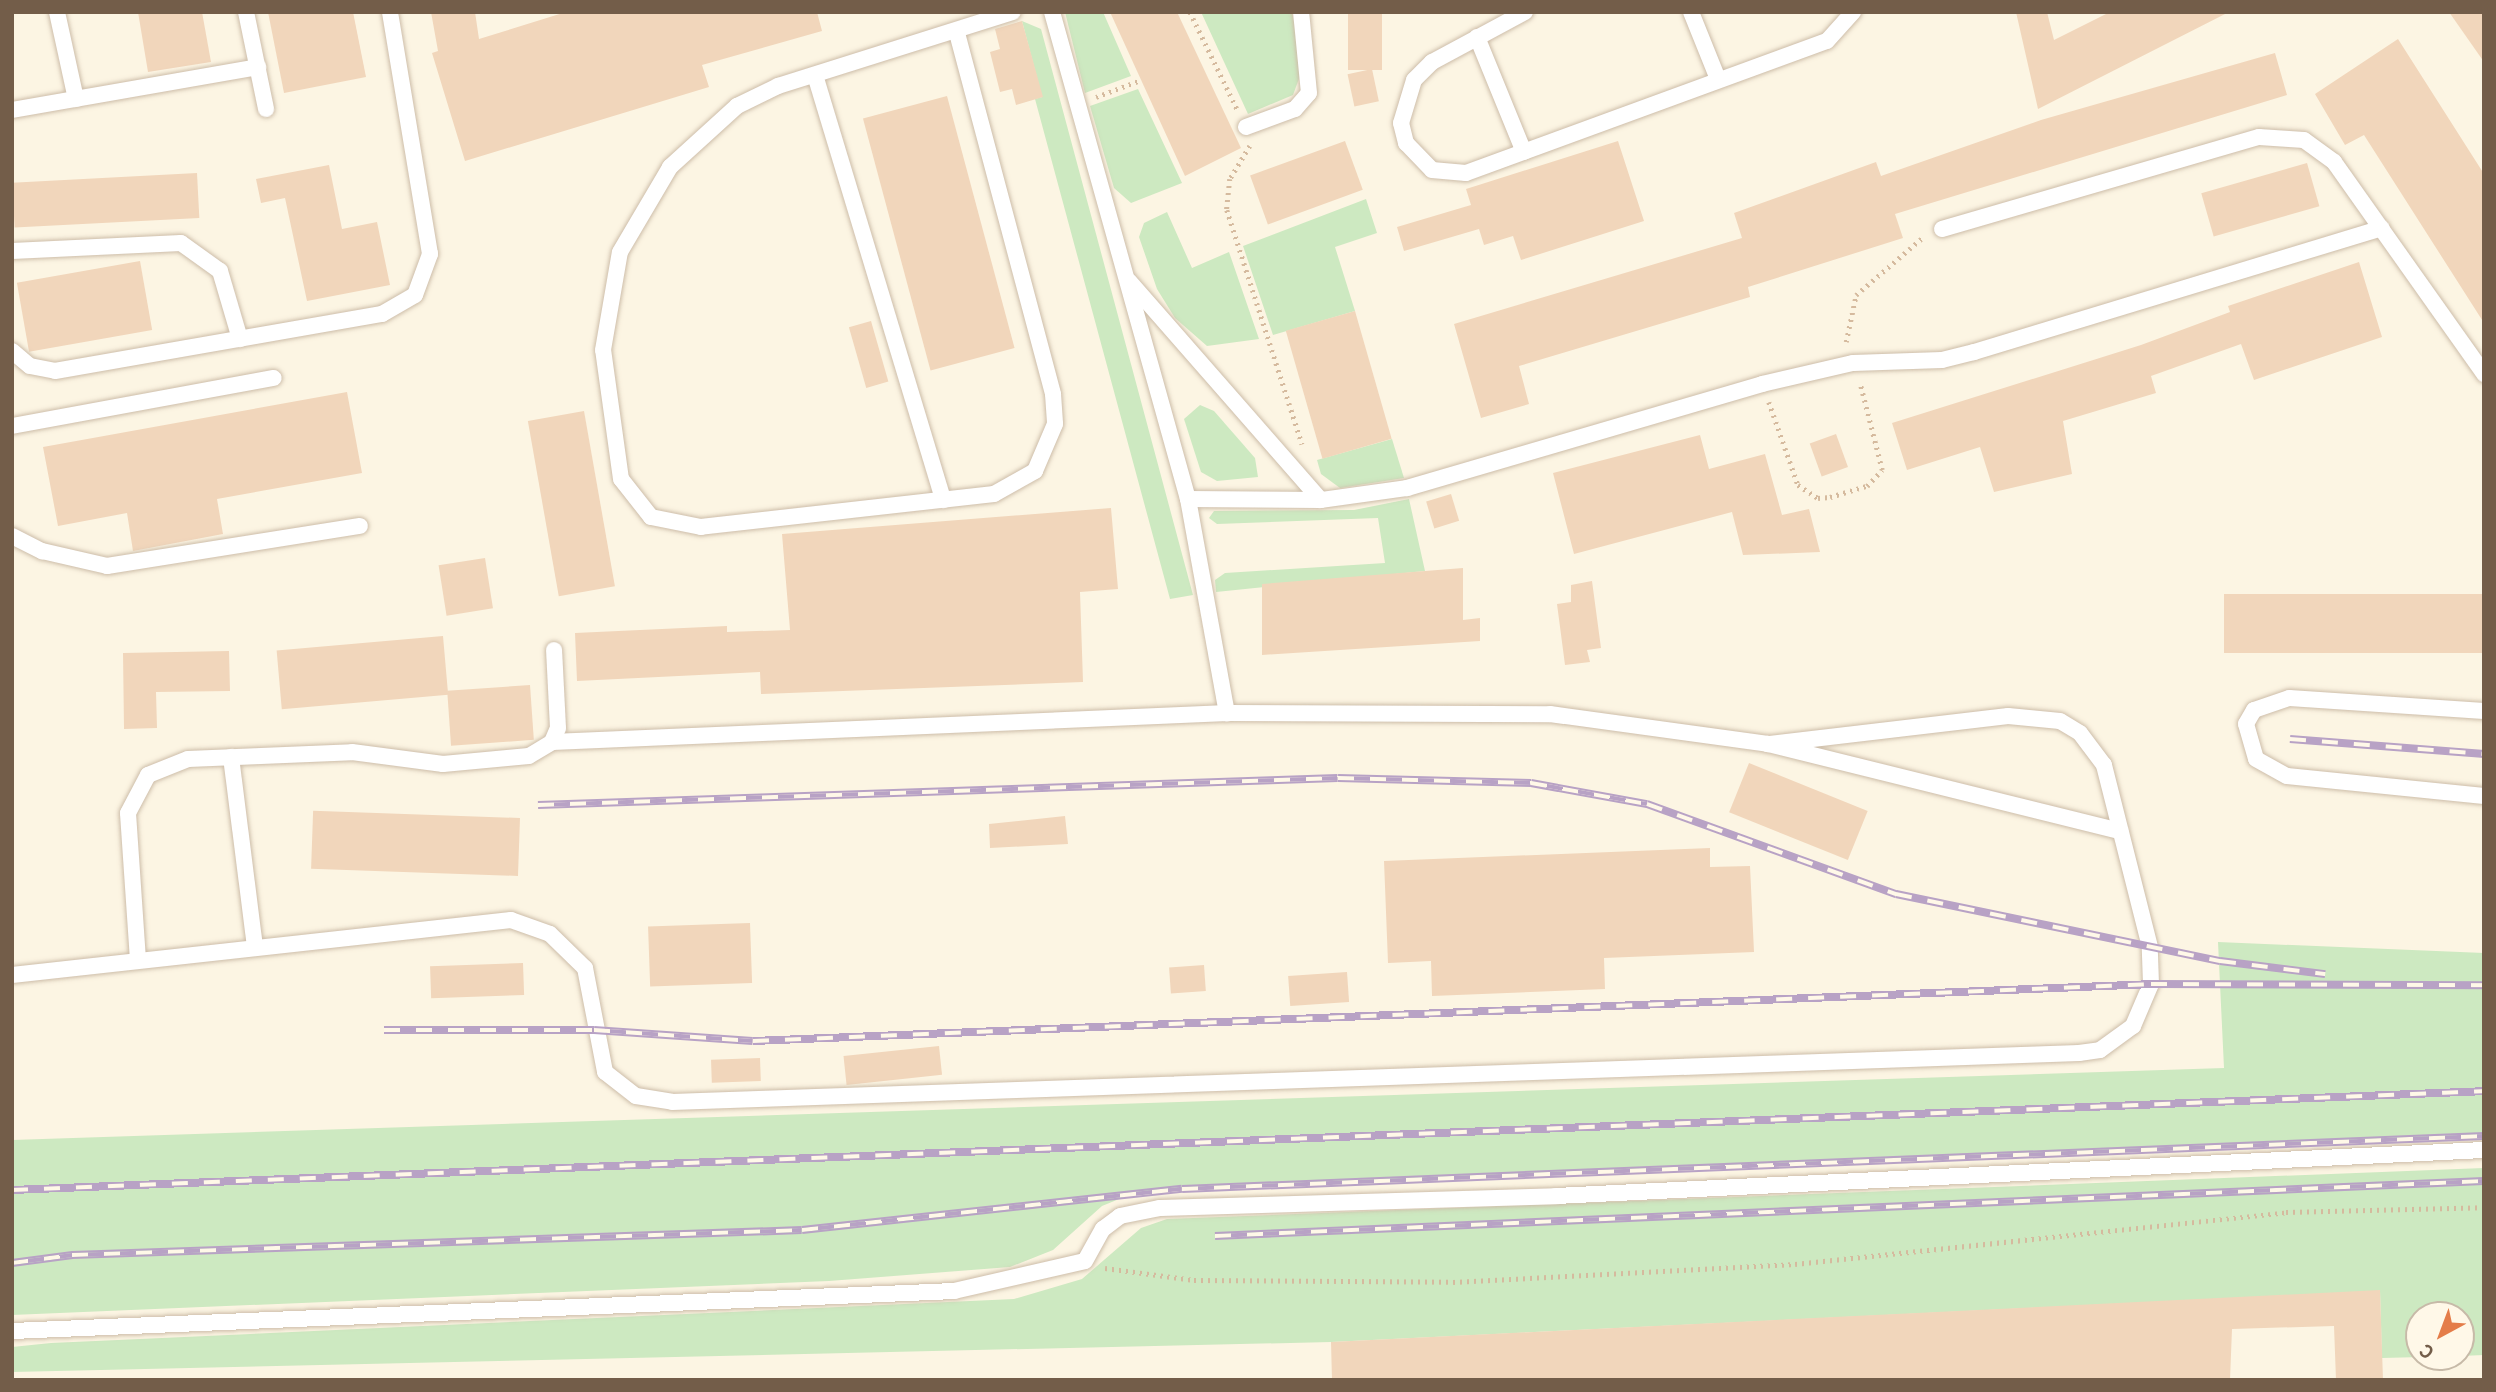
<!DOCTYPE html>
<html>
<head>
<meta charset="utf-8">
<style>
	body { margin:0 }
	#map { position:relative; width:2496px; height:1392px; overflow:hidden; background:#fcf5e3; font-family:Overpass,sans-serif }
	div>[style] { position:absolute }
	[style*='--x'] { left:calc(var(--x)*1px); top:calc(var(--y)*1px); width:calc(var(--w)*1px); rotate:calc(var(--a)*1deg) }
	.green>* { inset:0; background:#cde9c1 }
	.building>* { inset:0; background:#f1d6bb; transform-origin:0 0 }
	.path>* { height:4.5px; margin-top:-2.25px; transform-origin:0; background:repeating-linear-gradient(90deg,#d5ba9e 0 2px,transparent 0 7px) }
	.roads { filter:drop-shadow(0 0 2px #cdbda9) drop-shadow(0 0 2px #cdbda9) }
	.lane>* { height:16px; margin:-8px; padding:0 8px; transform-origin:8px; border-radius:8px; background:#fff }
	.rail>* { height:8px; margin-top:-4px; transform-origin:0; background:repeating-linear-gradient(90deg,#fff8e8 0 16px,#b8a2c5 0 32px); box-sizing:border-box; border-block:2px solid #b8a2c5 }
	span { translate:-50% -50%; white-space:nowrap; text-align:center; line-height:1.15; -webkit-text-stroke:5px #fff8e8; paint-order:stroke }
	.frame { position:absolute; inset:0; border:14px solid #735d49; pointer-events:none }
	.north { position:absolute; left:2405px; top:1301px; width:70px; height:70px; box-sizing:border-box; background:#fff8e8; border:2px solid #c7baa8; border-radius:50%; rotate:221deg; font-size:19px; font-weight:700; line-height:28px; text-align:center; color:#735d49 }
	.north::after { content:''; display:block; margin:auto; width:24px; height:32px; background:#e47d49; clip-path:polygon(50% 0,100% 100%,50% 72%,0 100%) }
</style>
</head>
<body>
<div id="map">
	<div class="green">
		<div style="clip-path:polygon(1065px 12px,1103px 12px,1131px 76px,1085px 93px)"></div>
		<div style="clip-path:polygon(1201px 12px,1292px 12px,1303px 68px,1293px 95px,1248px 114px)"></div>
		<div style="clip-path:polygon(1022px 21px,1041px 29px,1193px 595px,1170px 599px,1035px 99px,1042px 97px)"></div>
		<div style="clip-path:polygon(1138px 89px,1182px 183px,1131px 203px,1114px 188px,1090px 106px)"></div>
		<div style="clip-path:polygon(1366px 199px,1377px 233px,1335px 247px,1355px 311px,1273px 335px,1243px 246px)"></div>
		<div style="clip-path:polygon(1167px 212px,1192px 268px,1229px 252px,1259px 339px,1207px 346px,1175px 318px,1157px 289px,1139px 237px,1144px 223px)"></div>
		<div style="clip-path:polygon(1200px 405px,1214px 411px,1255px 458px,1258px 477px,1217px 481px,1201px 472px,1184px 419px)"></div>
		<div style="clip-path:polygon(1392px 439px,1404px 478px,1340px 488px,1321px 474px,1317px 460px)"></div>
		<div style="clip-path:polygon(1409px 499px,1425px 571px,1216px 592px,1215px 580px,1225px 573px,1385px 563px,1378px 518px,1217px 524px,1209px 518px,1214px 511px,1354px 510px)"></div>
		<div style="clip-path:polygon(2218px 942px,2484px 953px,2484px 1136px,1182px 1189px,1129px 1195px,1102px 1206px,1053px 1250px,1010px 1267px,829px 1281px,12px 1315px,12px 1140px,2224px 1068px)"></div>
		<div style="clip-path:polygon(2484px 1168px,2484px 1355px,2461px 1356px,2461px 1315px,2419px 1315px,2422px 1357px,2382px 1358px,2380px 1291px,1331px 1342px,12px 1372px,12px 1347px,51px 1343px,1014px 1299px,1082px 1279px,1141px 1228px,1167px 1219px)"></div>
	</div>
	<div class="building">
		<div style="clip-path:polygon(138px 12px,202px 12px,211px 62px,148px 72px)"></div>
		<div style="clip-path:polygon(268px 12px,353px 12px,366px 77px,284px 93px)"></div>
		<div style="clip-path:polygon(431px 12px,475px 12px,479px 39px,566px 12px,817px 12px,822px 31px,702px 65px,709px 87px,465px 161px,432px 53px,438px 51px)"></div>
		<div style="clip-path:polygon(1110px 12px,1177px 12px,1241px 148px,1185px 176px)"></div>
		<div style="left:1348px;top:12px;width:34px;height:58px"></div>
		<div style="clip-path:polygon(2016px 12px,2047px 12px,2054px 40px,2110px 12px,2229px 12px,2038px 109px)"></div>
		<div style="clip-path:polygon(2449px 12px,2484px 12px,2484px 62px)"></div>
		<div style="clip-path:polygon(1022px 21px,1043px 97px,1016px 105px,1012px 89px,1000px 92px,990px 52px,1000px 49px,995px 29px)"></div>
		<div style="clip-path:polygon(2398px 39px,2484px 174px,2484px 323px,2364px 135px,2345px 145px,2315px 94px)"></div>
		<div style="clip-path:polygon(2275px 53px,2287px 95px,1895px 214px,1903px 238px,1748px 287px,1750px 297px,1519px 366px,1529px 404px,1481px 418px,1454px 324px,1742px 238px,1734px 213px,1876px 162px,1881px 176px,2041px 120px)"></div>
		<div style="left:1372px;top:69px;width:33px;height:25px;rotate:78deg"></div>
		<div style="left:947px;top:96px;width:261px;height:87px;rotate:75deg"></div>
		<div style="left:1345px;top:141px;width:52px;height:101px;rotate:70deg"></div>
		<div style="clip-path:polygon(1618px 141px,1644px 221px,1521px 260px,1513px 236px,1484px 245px,1479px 229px,1404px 251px,1397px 227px,1471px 205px,1466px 189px)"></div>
		<div style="left:2307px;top:163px;width:45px;height:110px;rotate:74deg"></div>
		<div style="clip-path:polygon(329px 165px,342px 229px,377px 222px,390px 285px,307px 301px,285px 198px,261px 203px,256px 179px)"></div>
		<div style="left:197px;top:173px;width:45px;height:185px;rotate:87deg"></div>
		<div style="left:140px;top:261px;width:70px;height:125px;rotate:80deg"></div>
		<div style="clip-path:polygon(2359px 262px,2382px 337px,2254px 380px,2241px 344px,2151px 376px,2156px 393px,2063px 421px,2072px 474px,1994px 492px,1980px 447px,1907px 470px,1892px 423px,2141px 345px,2230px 312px,2228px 306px)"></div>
		<div style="left:1355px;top:311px;width:133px;height:72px;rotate:74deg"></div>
		<div style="left:871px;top:321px;width:63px;height:23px;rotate:74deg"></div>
		<div style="clip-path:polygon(347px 392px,362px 473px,217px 499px,223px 534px,133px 551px,127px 513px,58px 526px,43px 447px)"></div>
		<div style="left:584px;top:411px;width:178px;height:57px;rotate:80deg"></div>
		<div style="left:1836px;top:434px;width:35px;height:28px;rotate:70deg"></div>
		<div style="clip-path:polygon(1700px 435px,1709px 469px,1765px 454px,1782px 515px,1809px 509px,1820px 552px,1743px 555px,1732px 512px,1574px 554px,1553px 473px)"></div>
		<div style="left:1451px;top:494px;width:28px;height:26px;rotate:73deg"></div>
		<div style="clip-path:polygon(1111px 508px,1118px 589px,1080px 592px,1083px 682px,761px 694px,760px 672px,577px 681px,575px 633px,727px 626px,727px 632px,790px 630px,782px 534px)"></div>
		<div style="left:485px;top:558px;width:51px;height:47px;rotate:81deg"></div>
		<div style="clip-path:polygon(1463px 568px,1463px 620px,1480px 618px,1480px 641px,1262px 655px,1262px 584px)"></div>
		<div style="clip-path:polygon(1592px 581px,1601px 648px,1587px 650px,1590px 662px,1565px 665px,1557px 604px,1571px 602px,1571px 585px)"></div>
		<div style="left:2484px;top:594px;width:59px;height:260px;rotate:90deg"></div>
		<div style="left:443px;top:636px;width:59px;height:167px;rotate:85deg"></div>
		<div style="clip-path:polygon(229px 651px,230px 691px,156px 692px,157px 728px,124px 729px,123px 653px)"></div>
		<div style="left:530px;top:685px;width:55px;height:83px;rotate:86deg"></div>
		<div style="left:1749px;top:763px;width:128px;height:53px;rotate:22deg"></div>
		<div style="clip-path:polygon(1065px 816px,1068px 844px,990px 848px,989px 824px)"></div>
		<div style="left:520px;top:818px;width:58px;height:207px;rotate:92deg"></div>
		<div style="clip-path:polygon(1710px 848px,1710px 867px,1750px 866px,1754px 952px,1604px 958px,1605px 989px,1432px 996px,1431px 961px,1388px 963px,1384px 861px)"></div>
		<div style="left:750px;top:923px;width:60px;height:102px;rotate:88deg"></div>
		<div style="left:523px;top:963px;width:32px;height:93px;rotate:88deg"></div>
		<div style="left:1204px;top:965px;width:26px;height:35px;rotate:86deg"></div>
		<div style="left:1347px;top:972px;width:30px;height:59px;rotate:86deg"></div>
		<div style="left:939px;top:1046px;width:29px;height:96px;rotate:84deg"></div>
		<div style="left:760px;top:1058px;width:23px;height:49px;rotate:88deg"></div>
		<div style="clip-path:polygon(2380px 1290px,2383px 1380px,2336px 1380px,2334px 1326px,2232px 1329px,2230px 1380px,1332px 1380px,1331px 1342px)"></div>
	</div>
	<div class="path">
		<div style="--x:1190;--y:12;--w:108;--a:64.1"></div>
		<div style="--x:1096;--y:97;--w:48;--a:-20.7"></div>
		<div style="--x:1250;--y:146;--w:39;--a:121"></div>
		<div style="--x:1230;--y:179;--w:31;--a:96"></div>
		<div style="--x:1227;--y:210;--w:246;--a:72.2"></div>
		<div style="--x:1846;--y:342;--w:48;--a:-78"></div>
		<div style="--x:1856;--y:295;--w:87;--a:-40.8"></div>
		<div style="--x:1769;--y:402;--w:88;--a:70.7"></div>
		<div style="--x:1798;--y:485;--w:24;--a:33"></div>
		<div style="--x:1818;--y:498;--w:12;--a:-5"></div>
		<div style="--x:1830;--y:497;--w:39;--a:-17"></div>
		<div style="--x:1867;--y:486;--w:22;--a:-47"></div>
		<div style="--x:1882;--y:470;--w:89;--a:-104.3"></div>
		<div style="--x:1105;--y:1268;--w:90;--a:7.7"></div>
		<div style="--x:1194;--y:1280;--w:259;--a:0.4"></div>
		<div style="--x:1453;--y:1282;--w:342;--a:-3"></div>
		<div style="--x:1795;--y:1264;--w:494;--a:-6"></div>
		<div style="--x:2286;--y:1212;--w:198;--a:-1.4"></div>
	</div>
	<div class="roads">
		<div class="lane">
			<div style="--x:57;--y:12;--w:89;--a:77.7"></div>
			<div style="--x:246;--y:12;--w:99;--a:78.3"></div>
			<div style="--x:1052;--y:12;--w:506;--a:74.4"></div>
			<div style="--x:1188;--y:499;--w:218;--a:79.7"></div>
			<div style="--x:1525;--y:12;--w:106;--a:151.7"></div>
			<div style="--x:1432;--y:62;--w:25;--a:135"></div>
			<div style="--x:1414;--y:80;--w:45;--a:106.8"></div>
			<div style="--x:1401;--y:123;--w:21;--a:76"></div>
			<div style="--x:1406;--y:143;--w:37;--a:46"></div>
			<div style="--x:1432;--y:170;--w:34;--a:5"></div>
			<div style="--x:1466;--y:173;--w:384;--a:-20.1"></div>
			<div style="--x:1827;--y:41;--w:39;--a:-48"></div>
			<div style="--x:1691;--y:12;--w:72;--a:68.1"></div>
			<div style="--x:957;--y:33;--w:374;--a:75.1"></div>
			<div style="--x:1053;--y:394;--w:30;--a:86"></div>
			<div style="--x:1055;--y:424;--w:51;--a:113.1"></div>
			<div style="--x:1035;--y:471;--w:47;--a:150.7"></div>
			<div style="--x:994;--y:494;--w:295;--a:173.6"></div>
			<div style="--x:701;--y:527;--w:51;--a:-168.7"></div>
			<div style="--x:651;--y:517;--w:48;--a:-128.3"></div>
			<div style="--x:621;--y:479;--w:130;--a:-97.9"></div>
			<div style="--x:603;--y:350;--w:99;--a:-80.2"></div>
			<div style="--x:620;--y:252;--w:99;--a:-59.5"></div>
			<div style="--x:670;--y:167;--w:91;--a:-42.3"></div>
			<div style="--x:737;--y:106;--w:46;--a:-26"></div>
			<div style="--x:778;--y:86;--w:246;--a:-17.5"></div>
			<div style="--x:1477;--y:37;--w:124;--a:67.8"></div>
			<div style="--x:815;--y:75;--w:444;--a:73.2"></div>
			<div style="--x:12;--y:110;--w:250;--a:-9.9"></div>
			<div style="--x:1246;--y:127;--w:52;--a:-20.2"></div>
			<div style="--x:1295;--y:109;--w:21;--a:-49"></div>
			<div style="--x:1309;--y:93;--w:81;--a:-95.6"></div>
			<div style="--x:1942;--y:229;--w:330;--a:-16.2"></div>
			<div style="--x:2259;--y:137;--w:45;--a:3.8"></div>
			<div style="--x:2304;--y:140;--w:37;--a:36"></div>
			<div style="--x:2334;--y:162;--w:260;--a:54.7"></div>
			<div style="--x:12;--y:251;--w:169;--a:-2.7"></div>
			<div style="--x:181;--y:243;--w:48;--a:35.7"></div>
			<div style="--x:220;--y:271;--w:71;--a:73.6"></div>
			<div style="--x:1129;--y:281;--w:291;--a:48.8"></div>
			<div style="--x:12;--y:351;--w:23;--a:40"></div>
			<div style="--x:30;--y:366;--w:25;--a:11"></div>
			<div style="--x:55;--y:371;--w:332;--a:-9.9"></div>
			<div style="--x:382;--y:314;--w:38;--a:-30"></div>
			<div style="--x:415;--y:295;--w:44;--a:-69.9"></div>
			<div style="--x:430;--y:254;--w:245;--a:-99.4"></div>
			<div style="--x:12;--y:426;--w:266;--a:-10.4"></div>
			<div style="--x:1188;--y:499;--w:133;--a:0.4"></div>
			<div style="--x:1321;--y:500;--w:87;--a:-7.9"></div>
			<div style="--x:1407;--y:488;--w:370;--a:-16.3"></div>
			<div style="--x:1762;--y:384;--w:93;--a:-13"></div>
			<div style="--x:1853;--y:363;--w:89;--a:-1.9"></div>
			<div style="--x:1942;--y:360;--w:33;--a:-14"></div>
			<div style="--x:1974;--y:352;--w:426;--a:-16.9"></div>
			<div style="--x:12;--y:536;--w:34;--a:27"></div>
			<div style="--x:42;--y:551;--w:67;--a:13"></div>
			<div style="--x:107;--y:566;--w:256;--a:-9"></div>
			<div style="--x:2484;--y:711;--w:195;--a:-176.2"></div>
			<div style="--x:2289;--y:698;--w:37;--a:161"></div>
			<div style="--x:2254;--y:710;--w:16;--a:120"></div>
			<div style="--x:2246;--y:724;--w:36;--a:74"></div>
			<div style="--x:2256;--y:759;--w:35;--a:29"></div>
			<div style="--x:2287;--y:776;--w:198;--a:5.8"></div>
			<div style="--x:552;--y:742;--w:676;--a:-2.46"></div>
			<div style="--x:1227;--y:713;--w:323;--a:0.2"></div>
			<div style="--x:1550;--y:714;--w:220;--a:7.8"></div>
			<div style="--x:1768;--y:744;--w:363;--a:13.9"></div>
			<div style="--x:231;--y:757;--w:192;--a:82.8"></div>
			<div style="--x:138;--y:960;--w:147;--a:-93.9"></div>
			<div style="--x:128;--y:813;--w:43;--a:-62.2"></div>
			<div style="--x:148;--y:775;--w:43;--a:-21.8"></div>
			<div style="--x:188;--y:759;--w:164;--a:-2.4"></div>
			<div style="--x:352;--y:752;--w:92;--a:7.5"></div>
			<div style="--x:443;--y:764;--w:86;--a:-5.3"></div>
			<div style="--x:529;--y:756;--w:27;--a:-31"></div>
			<div style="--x:552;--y:742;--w:15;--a:-67"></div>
			<div style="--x:558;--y:728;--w:78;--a:-92.9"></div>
			<div style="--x:12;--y:975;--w:502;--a:-6.29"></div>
			<div style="--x:511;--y:920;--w:41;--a:19.7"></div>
			<div style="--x:550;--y:934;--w:49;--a:44.2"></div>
			<div style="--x:585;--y:968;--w:106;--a:79.1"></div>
			<div style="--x:605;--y:1072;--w:39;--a:38"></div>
			<div style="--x:636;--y:1096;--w:36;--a:9"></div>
			<div style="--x:672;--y:1102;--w:1408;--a:-1.99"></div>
			<div style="--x:2079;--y:1053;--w:21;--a:-8"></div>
			<div style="--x:2100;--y:1050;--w:41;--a:-36"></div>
			<div style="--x:2133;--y:1026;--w:46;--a:-66.8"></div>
			<div style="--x:2151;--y:984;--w:37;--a:-92"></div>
			<div style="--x:2150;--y:947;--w:188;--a:-104.2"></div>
			<div style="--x:2104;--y:765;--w:40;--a:-127"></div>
			<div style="--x:2080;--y:733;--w:23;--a:-149"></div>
			<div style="--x:2060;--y:721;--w:52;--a:-174.5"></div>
			<div style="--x:2008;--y:716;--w:242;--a:173.3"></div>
			<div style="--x:12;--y:1331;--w:943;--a:-2.43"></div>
			<div style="--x:954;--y:1291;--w:134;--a:-12.9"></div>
			<div style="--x:1085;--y:1261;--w:37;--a:-61"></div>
			<div style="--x:1103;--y:1229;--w:21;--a:-37"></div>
			<div style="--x:1120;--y:1216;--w:41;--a:-11.3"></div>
			<div style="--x:1160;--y:1208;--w:396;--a:-1.7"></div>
			<div style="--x:1556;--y:1196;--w:929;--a:-2.84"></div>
		</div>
	</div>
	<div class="rail">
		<div style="--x:2290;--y:739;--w:195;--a:4.4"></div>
		<div style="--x:538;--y:805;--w:800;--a:-1.93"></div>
		<div style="--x:1338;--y:778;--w:193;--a:1.5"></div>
		<div style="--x:1531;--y:783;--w:118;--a:10.3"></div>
		<div style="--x:1647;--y:804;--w:265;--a:19.9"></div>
		<div style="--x:1896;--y:894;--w:331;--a:11.7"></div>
		<div style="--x:2220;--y:961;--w:106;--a:7.1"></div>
		<div style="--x:384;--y:1030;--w:210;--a:0"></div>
		<div style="--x:594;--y:1030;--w:159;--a:4"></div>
		<div style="--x:753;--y:1041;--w:1399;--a:-2.33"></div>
		<div style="--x:2151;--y:984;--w:333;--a:0.2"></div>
		<div style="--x:12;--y:1190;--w:2474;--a:-2.29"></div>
		<div style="--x:1215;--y:1236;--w:1270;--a:-2.48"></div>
		<div style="--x:12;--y:1263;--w:61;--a:-7.6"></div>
		<div style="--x:72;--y:1255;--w:730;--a:-1.96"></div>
		<div style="--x:802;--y:1230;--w:382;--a:-6.2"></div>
		<div style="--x:1182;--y:1189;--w:1303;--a:-2.33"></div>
	</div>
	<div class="frame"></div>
	<div class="north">С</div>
</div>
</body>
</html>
